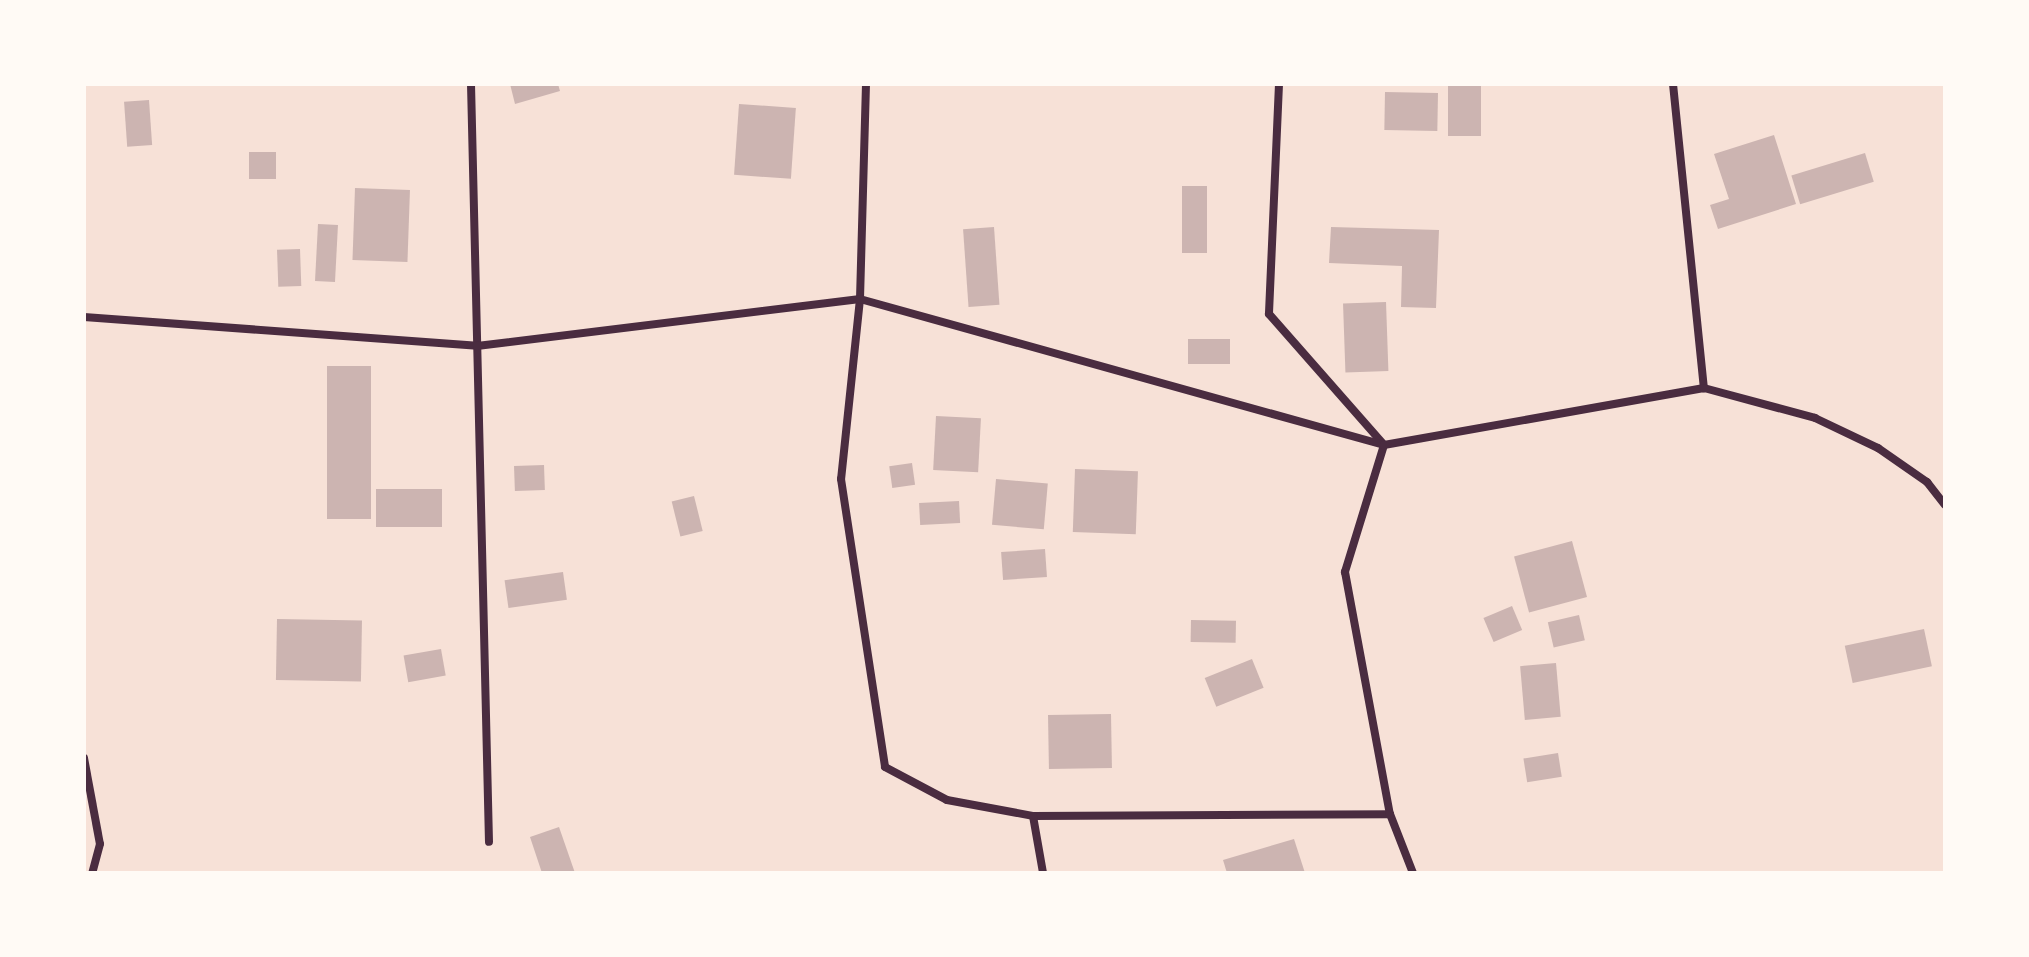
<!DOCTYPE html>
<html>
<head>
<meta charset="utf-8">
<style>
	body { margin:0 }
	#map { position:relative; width:2029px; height:957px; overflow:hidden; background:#f7e1d7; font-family:Jost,sans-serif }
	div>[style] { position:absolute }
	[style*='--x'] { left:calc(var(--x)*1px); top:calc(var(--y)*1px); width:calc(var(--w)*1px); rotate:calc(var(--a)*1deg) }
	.building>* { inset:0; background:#ccb4b1; transform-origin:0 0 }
	.minor>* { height:8px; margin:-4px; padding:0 4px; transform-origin:4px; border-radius:4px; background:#4a2c40 }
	span { translate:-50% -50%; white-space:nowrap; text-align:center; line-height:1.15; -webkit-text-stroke:6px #fffaf5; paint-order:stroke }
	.frame { position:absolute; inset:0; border:86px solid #fffaf5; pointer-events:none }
</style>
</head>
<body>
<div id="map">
	<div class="building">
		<div style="clip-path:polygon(510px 84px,558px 84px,560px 91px,515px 104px)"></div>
		<div style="left:1448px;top:84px;width:33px;height:52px"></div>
		<div style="left:1385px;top:92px;width:53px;height:38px;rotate:1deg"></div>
		<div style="left:149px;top:100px;width:45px;height:25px;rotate:86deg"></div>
		<div style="left:739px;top:104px;width:57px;height:71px;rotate:4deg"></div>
		<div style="clip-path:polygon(1774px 135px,1796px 204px,1718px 229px,1710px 205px,1729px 199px,1714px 154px)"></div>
		<div style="left:249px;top:152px;width:27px;height:27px"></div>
		<div style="left:1865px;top:153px;width:30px;height:77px;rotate:73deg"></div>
		<div style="left:1182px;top:186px;width:25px;height:67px"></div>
		<div style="left:355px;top:188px;width:55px;height:72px;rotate:2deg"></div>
		<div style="left:318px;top:224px;width:20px;height:57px;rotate:3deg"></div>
		<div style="left:994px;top:227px;width:78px;height:31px;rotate:86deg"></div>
		<div style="clip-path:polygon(1331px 227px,1439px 230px,1436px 308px,1401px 307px,1402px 266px,1329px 263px)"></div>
		<div style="left:300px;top:249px;width:37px;height:23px;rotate:88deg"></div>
		<div style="left:1386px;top:302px;width:69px;height:43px;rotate:88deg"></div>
		<div style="left:1230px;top:339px;width:25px;height:42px;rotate:90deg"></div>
		<div style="left:327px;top:366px;width:44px;height:153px"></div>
		<div style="left:936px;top:416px;width:45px;height:54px;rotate:3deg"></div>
		<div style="left:912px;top:463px;width:22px;height:23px;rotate:82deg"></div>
		<div style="left:544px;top:465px;width:25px;height:30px;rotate:88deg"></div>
		<div style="left:1075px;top:469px;width:63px;height:63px;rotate:2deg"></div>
		<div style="left:996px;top:479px;width:52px;height:46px;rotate:5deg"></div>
		<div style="left:442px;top:489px;width:38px;height:66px;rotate:90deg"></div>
		<div style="left:694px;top:496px;width:36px;height:23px;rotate:76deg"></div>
		<div style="left:959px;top:501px;width:22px;height:40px;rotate:87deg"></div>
		<div style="left:1572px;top:541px;width:58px;height:60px;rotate:75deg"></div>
		<div style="left:1045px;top:549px;width:28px;height:44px;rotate:86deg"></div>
		<div style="left:563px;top:572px;width:28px;height:59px;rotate:82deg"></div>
		<div style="left:1512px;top:606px;width:26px;height:31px;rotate:67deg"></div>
		<div style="left:1579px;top:615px;width:26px;height:32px;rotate:77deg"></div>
		<div style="left:277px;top:619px;width:85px;height:61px;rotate:1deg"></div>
		<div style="left:1191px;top:620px;width:45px;height:22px;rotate:1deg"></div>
		<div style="left:1924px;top:629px;width:38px;height:81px;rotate:78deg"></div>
		<div style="left:441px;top:649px;width:27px;height:38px;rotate:80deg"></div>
		<div style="left:1252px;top:659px;width:31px;height:51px;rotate:68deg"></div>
		<div style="left:1556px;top:663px;width:54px;height:36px;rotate:85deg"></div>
		<div style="left:1111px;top:714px;width:54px;height:63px;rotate:89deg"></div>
		<div style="left:1558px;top:753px;width:24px;height:35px;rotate:81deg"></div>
		<div style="clip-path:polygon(559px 827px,575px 873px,542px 873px,530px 837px)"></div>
		<div style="clip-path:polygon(1294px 839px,1305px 873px,1227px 873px,1223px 860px)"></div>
	</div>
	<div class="minor">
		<div style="--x:471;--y:84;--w:758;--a:88.64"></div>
		<div style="--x:866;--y:84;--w:215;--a:91.6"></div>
		<div style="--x:860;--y:299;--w:181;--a:96"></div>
		<div style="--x:841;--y:479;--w:291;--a:81.3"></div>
		<div style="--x:885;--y:767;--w:70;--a:28"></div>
		<div style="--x:947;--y:800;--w:87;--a:10.5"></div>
		<div style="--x:1033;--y:816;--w:357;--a:-0.3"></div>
		<div style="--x:1279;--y:84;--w:230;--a:92.5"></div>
		<div style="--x:1269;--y:314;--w:174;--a:48.7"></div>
		<div style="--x:1384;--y:445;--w:133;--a:107.1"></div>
		<div style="--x:1345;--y:572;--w:246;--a:79.5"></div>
		<div style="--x:1390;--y:814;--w:63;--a:68.7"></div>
		<div style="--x:1673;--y:84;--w:306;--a:84.2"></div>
		<div style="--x:84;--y:317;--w:394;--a:4.2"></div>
		<div style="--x:477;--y:346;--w:386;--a:-7"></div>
		<div style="--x:860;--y:299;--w:544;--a:15.57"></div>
		<div style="--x:1384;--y:445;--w:325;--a:-10.1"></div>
		<div style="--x:1704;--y:388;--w:115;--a:15.1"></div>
		<div style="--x:1815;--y:418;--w:70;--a:25.5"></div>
		<div style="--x:1878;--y:448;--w:60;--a:34.8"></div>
		<div style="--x:1927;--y:482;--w:29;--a:52"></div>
		<div style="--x:84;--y:758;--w:87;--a:79.5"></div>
		<div style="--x:100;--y:844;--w:30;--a:105"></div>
		<div style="--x:1033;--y:816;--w:58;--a:80"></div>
	</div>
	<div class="frame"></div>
</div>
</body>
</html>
